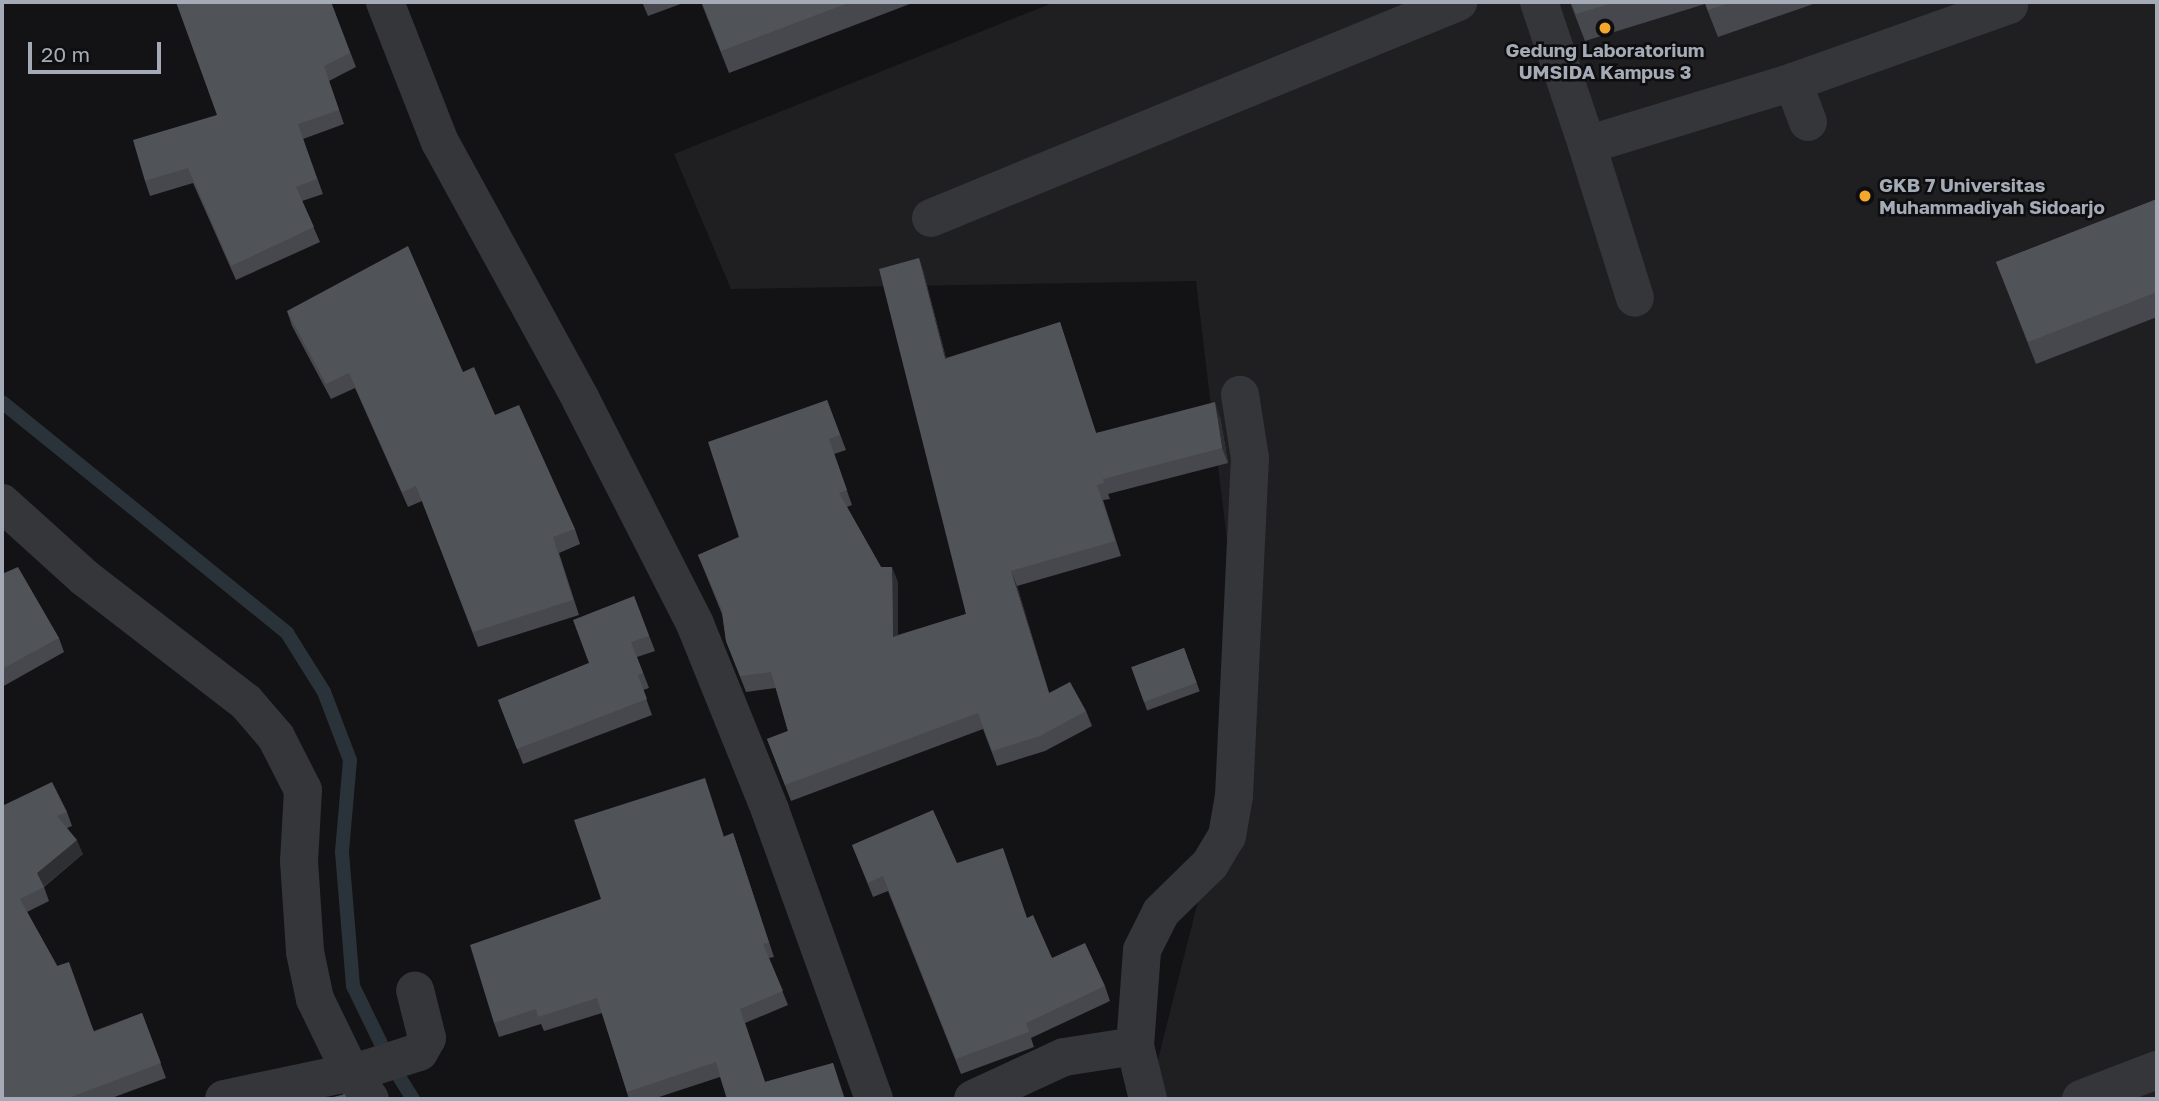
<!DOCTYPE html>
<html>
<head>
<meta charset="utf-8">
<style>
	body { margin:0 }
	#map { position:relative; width:2159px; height:1101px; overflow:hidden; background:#131315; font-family:"Golos Text",sans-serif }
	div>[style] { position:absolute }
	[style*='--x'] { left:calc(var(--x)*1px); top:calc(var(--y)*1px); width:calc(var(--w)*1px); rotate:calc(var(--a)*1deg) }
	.built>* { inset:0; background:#1f1f22 }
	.stream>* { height:14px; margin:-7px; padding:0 7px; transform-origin:7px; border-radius:7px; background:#293339 }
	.minor>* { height:38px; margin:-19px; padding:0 19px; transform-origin:19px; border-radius:19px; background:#34363a }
	.wall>* { inset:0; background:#46484d; transform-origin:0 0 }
	.shaded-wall>* { inset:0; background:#2d2f32 }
	.building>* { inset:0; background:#505358; transform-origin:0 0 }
	.dots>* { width:19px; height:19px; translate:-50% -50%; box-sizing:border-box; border:4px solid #0e0e10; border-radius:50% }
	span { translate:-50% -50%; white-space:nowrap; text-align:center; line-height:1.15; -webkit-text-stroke:5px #0e0e10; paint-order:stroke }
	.poi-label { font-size:19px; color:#a5abb6; font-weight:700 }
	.left { translate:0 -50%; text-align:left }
	.frame { position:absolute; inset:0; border:4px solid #a5abb6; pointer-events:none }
	.scale { position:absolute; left:28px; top:42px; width:133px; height:32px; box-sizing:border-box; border:4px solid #a5abb6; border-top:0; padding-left:9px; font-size:21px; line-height:24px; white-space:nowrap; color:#a5abb6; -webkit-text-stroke:5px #0e0e10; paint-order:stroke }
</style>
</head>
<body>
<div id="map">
	<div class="built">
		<div style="clip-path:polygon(1055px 2px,2157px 2px,2157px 1099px,1148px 1099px,1247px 708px,1196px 281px,731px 289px,674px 154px)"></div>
	</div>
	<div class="stream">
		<div style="--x:2;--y:402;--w:367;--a:39"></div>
		<div style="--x:287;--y:633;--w:70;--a:57.9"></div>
		<div style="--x:324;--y:692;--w:73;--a:69.1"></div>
		<div style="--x:350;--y:760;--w:92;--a:95"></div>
		<div style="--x:342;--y:852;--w:134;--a:85.3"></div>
		<div style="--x:353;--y:986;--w:78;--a:64.1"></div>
		<div style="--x:393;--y:1067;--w:38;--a:58"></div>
	</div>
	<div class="minor">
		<div style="--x:385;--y:2;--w:150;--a:68.6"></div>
		<div style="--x:440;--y:142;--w:294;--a:61.3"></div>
		<div style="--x:581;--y:400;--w:251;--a:63"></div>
		<div style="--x:695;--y:624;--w:201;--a:68"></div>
		<div style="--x:770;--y:810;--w:307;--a:70.2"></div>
		<div style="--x:1539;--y:2;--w:151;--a:71.4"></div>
		<div style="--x:1587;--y:145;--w:215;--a:-17"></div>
		<div style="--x:1808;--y:122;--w:43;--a:-110.6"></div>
		<div style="--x:1793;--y:82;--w:229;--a:-19.6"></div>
		<div style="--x:2009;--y:5;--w:3;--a:-108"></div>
		<div style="--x:1587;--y:145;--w:160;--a:72.6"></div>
		<div style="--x:931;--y:218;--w:570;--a:-22.29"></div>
		<div style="--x:2;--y:503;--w:112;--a:42.1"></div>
		<div style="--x:85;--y:578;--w:203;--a:37.6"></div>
		<div style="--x:246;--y:702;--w:46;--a:49.4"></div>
		<div style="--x:276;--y:737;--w:59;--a:63"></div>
		<div style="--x:303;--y:790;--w:71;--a:93.2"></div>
		<div style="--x:299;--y:861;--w:91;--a:86.2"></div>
		<div style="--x:305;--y:952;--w:48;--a:78"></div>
		<div style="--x:315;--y:999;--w:82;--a:64.1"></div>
		<div style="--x:351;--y:1073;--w:32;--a:54"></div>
		<div style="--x:224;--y:1099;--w:145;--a:-11.9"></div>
		<div style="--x:366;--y:1069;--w:56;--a:-17.8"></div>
		<div style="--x:419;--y:1052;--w:16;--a:-60"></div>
		<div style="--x:427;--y:1038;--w:49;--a:-104"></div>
		<div style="--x:973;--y:1099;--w:100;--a:-24.8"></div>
		<div style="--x:1064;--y:1057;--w:72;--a:-8.8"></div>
		<div style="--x:1148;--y:1099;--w:55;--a:-103.8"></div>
		<div style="--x:1135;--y:1046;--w:96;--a:-85.8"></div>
		<div style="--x:1142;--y:950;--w:42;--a:-63.4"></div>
		<div style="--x:1161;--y:912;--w:69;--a:-44.4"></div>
		<div style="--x:1210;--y:864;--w:33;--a:-59"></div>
		<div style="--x:1227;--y:836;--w:41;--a:-80.1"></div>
		<div style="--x:1234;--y:796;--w:338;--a:-87.3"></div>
		<div style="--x:1250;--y:458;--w:64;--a:-99"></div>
		<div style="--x:2081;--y:1099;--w:81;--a:-20.9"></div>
	</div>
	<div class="wall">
		<div style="clip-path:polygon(331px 2px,356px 67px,329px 81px,344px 124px,303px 139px,323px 194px,302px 201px,320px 242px,236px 280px,193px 183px,150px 196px,145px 181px,217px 115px)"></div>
		<div style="clip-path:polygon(642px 2px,686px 2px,648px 16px)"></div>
		<div style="clip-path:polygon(701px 2px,915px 2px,729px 73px)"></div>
		<div style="clip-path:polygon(1570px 2px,1819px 2px,1718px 37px,1705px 4px,1585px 41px)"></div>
		<div style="clip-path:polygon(2157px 199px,2157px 317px,2036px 364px,1996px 262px)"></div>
		<div style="clip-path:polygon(919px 258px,924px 274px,946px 358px,1060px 322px,1096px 433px,1220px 417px,1228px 463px,1108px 494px,1110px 499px,1103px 500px,1121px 556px,1017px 586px,1049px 693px,1086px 711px,1092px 726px,1045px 751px,997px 766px,983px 729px,791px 801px,767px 739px,788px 731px,776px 688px,746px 692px,726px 641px,722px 614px,698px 555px,739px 537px,827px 400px,846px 450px,834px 454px,852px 505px,847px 507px,881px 567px,898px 582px,898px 635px,966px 614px)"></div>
		<div style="clip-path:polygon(287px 311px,463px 372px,495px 415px,575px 529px,580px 544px,559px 553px,579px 615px,478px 647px,422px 501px,408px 507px,355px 388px,331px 399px,292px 326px)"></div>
		<div style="clip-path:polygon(2px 574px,59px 638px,64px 652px,2px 687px)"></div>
		<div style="clip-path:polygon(634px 596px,655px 651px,637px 657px,649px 688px,643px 690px,652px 715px,523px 764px,498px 700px,589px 663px)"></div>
		<div style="left:1184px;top:648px;width:46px;height:56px;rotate:70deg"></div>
		<div style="clip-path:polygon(2px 806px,67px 812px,72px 826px,67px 828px,83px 854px,44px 887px,49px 901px,27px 912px,94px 1031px,142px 1013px,166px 1078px,109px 1099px,2px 1099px)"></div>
		<div style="clip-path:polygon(733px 833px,774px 957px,769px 958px,788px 1005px,745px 1023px,765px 1082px,833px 1063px,845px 1099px,727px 1099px,720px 1077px,653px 1099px,629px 1099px,602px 1013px,544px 1031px,541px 1024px,499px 1037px,494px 1023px,601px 899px,725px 836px)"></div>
		<div style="clip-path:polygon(852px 845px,957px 863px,1027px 918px,1052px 958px,1105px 986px,1110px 1001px,1031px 1038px,1034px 1047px,961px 1074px,888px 891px,873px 897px)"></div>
	</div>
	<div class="shaded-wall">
		<div style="clip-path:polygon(919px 258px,924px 274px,950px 374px,945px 359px)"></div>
		<div style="clip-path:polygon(1215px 402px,1220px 417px,1228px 463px,1222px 448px)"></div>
		<div style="clip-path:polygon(892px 567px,898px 582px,898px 652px,893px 637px)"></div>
		<div style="clip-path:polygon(1011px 571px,1017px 586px,1054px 709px,1049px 693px)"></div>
		<div style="clip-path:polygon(77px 840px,83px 854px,43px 887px,37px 873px)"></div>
	</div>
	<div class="building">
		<div style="clip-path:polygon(176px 2px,331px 2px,350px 53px,324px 66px,339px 110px,298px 124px,317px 179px,296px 187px,314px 227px,231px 266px,188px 168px,145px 181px,133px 140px,217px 115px)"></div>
		<div style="clip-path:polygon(702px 2px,851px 2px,721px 51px)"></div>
		<div style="clip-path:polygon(1571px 2px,1616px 2px,1576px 14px)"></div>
		<div style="clip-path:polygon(1705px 2px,1732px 2px,1708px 10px)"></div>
		<div style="clip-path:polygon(2157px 199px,2157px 292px,2028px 342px,1996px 262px)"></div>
		<div style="clip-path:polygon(408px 246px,463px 372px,474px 367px,495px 415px,519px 405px,575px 529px,553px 537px,573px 600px,473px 632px,416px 486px,402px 492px,349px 373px,326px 384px,287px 311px)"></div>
		<div style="clip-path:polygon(919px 258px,945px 359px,1060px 322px,1096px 433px,1215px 402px,1222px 448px,1103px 479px,1104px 483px,1097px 485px,1115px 541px,1011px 571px,1049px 693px,1070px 682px,1086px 711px,1040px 736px,992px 751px,978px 713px,785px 785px,767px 739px,788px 731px,771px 672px,740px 676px,726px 641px,722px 610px,698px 555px,739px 537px,708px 442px,827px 400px,840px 435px,829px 439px,847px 490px,839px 493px,881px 567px,892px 567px,893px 637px,966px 614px,879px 269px)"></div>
		<div style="clip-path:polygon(18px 567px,59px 638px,2px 669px,2px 574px)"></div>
		<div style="clip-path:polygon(634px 596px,649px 636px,631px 642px,643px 673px,638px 675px,647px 699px,517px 749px,498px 700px,589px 663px,573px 620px)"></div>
		<div style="left:1184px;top:648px;width:37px;height:56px;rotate:70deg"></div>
		<div style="clip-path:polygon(705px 778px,724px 837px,733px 833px,769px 943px,763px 944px,783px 991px,740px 1009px,765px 1082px,833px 1063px,844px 1099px,727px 1099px,716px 1062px,627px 1092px,597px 998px,538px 1017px,536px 1009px,494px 1023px,470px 945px,601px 899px,574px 820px)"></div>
		<div style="clip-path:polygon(52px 782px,67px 812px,57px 816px,77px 840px,37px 873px,44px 887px,20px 899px,57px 966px,69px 962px,94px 1032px,142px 1013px,161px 1063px,66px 1099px,2px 1099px,2px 805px,2px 806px)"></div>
		<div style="clip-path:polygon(933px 810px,957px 863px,1003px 848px,1027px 918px,1033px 915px,1052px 958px,1085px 943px,1105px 986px,1026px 1023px,1029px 1032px,956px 1059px,883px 876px,868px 883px,852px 845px)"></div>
		<div style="clip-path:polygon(345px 1094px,347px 1099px,326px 1099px)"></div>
	</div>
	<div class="dots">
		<div style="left:1605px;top:28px;background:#f5a72c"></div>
		<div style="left:1865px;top:196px;background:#f5a72c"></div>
	</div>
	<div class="poi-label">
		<span style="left:1605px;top:61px">Gedung Laboratorium<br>UMSIDA Kampus 3</span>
		<span class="left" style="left:1879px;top:196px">GKB 7 Universitas<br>Muhammadiyah Sidoarjo</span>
	</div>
	<div class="frame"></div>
	<div class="scale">20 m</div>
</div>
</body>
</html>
